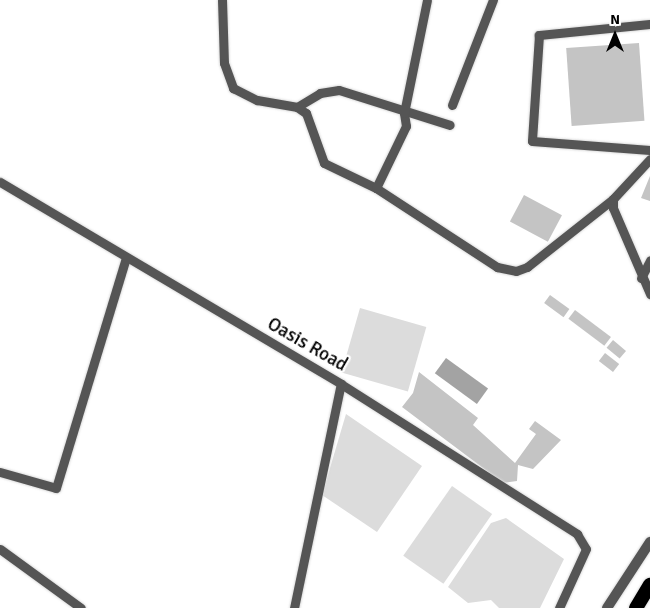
<!DOCTYPE html>
<html>
<head>
<meta charset="utf-8">
<style>
	body { margin:0 }
	#map { position:relative; width:650px; height:608px; overflow:hidden; background:#fff; font-family:Signika,sans-serif }
	div>[style] { position:absolute }
	[style*='--x'] { left:calc(var(--x)*1px); top:calc(var(--y)*1px); width:calc(var(--w)*1px); rotate:calc(var(--a)*1deg) }
	.green>* { inset:0; background:#dcdcdc; transform-origin:0 0 }
	.water>* { inset:0; background:#a3a3a3; transform-origin:0 0 }
	.building>* { inset:0; background:#c4c4c4; transform-origin:0 0 }
	.roads { filter:drop-shadow(0 0 1px #dbdbdb) drop-shadow(0 0 1px #dbdbdb) }
	.service>* { height:9px; margin:-4.5px; padding:0 4.5px; transform-origin:4.5px; border-radius:4.5px; background:#555 }
	.tertiary>* { height:10px; margin:-5px; padding:0 5px; transform-origin:5px; border-radius:5px; background:#555 }
	.trunk>* { height:14px; margin:-7px; padding:0 7px; transform-origin:7px; border-radius:7px; background:#000 }
	span { translate:-50% -50%; white-space:nowrap; text-align:center; line-height:1.15; -webkit-text-stroke:4.5px #fff; paint-order:stroke }
	.street-label { font-size:19px; color:#000 }
	.north { position:absolute; left:590px; top:10px; width:50px; height:50px; -webkit-text-stroke:4px #fff; paint-order:stroke; rotate:0deg; font-size:14px; font-weight:700; line-height:20px; text-align:center; color:#000 }
	.north::after { content:''; display:block; margin:auto; width:18px; height:22px; background:#000; clip-path:polygon(50% 0,100% 100%,50% 72%,0 100%) }
</style>
</head>
<body>
<div id="map">
	<div class="green">
		<div style="left:360px;top:308px;width:69px;height:67px;rotate:16deg"></div>
		<div style="clip-path:polygon(346px 414px,422px 466px,377px 532px,322px 495px)"></div>
		<div style="left:452px;top:486px;width:49px;height:85px;rotate:35deg"></div>
		<div style="clip-path:polygon(506px 518px,564px 559px,540px 608px,499px 608px,491px 600px,468px 603px,448px 587px,491px 523px)"></div>
	</div>
	<div class="water">
		<div style="left:446px;top:358px;width:52px;height:19px;rotate:36deg"></div>
	</div>
	<div class="building">
		<div style="left:639px;top:43px;width:78px;height:73px;rotate:86deg"></div>
		<div style="clip-path:polygon(650px 176px,650px 201px,641px 198px)"></div>
		<div style="left:524px;top:195px;width:43px;height:30px;rotate:28deg"></div>
		<div style="left:550px;top:295px;width:24px;height:10px;rotate:36deg"></div>
		<div style="left:575px;top:310px;width:45px;height:11px;rotate:37deg"></div>
		<div style="left:613px;top:340px;width:17px;height:10px;rotate:40deg"></div>
		<div style="left:605px;top:353px;width:18px;height:10px;rotate:38deg"></div>
		<div style="clip-path:polygon(419px 372px,478px 418px,473px 425px,515px 463px,536px 434px,529px 429px,535px 421px,561px 440px,533px 469px,518px 465px,517px 481px,503px 483px,402px 407px,413px 393px)"></div>
	</div>
	<div class="roads">
		<div class="service">
			<div style="--x:222;--y:0;--w:63;--a:88.2"></div>
			<div style="--x:224;--y:63;--w:27;--a:70"></div>
			<div style="--x:233;--y:88;--w:27;--a:27"></div>
			<div style="--x:257;--y:100;--w:41;--a:9.9"></div>
			<div style="--x:297;--y:107;--w:11;--a:34"></div>
			<div style="--x:306;--y:113;--w:53;--a:70.2"></div>
			<div style="--x:324;--y:163;--w:58;--a:25.7"></div>
			<div style="--x:376;--y:188;--w:145;--a:33.1"></div>
			<div style="--x:497;--y:267;--w:19;--a:12"></div>
			<div style="--x:516;--y:271;--w:12;--a:-20"></div>
			<div style="--x:527;--y:267;--w:110;--a:-38.3"></div>
			<div style="--x:650;--y:24;--w:112;--a:174.3"></div>
			<div style="--x:539;--y:35;--w:106;--a:93.8"></div>
			<div style="--x:532;--y:141;--w:118;--a:4.4"></div>
			<div style="--x:452;--y:105;--w:113;--a:-68.7"></div>
			<div style="--x:297;--y:107;--w:27;--a:-31"></div>
			<div style="--x:320;--y:93;--w:19;--a:-9"></div>
			<div style="--x:339;--y:90;--w:116;--a:17.5"></div>
			<div style="--x:650;--y:159;--w:54;--a:132.8"></div>
			<div style="--x:613;--y:199;--w:9;--a:90"></div>
			<div style="--x:613;--y:208;--w:94;--a:66.7"></div>
			<div style="--x:0;--y:182;--w:396;--a:30.6"></div>
			<div style="--x:341;--y:384;--w:280;--a:32.4"></div>
			<div style="--x:577;--y:534;--w:17;--a:59"></div>
			<div style="--x:586;--y:549;--w:65;--a:114.6"></div>
			<div style="--x:376;--y:188;--w:69;--a:-64.2"></div>
			<div style="--x:406;--y:126;--w:13;--a:-99"></div>
			<div style="--x:404;--y:113;--w:115;--a:-78.5"></div>
			<div style="--x:641;--y:278;--w:20;--a:-63"></div>
			<div style="--x:0;--y:472;--w:58;--a:15.9"></div>
			<div style="--x:56;--y:488;--w:241;--a:-73.1"></div>
			<div style="--x:0;--y:549;--w:100;--a:36.1"></div>
			<div style="--x:294;--y:608;--w:229;--a:-78.2"></div>
		</div>
		<div class="tertiary">
			<div style="--x:607;--y:608;--w:79;--a:-56.9"></div>
		</div>
		<div class="trunk">
			<div style="--x:636;--y:608;--w:27;--a:-59"></div>
		</div>
	</div>
	<div class="street-label">
		<span style="left:307px;top:345px;rotate:30deg">Oasis Road</span>
	</div>
	<div class="north">N</div>
</div>
</body>
</html>
